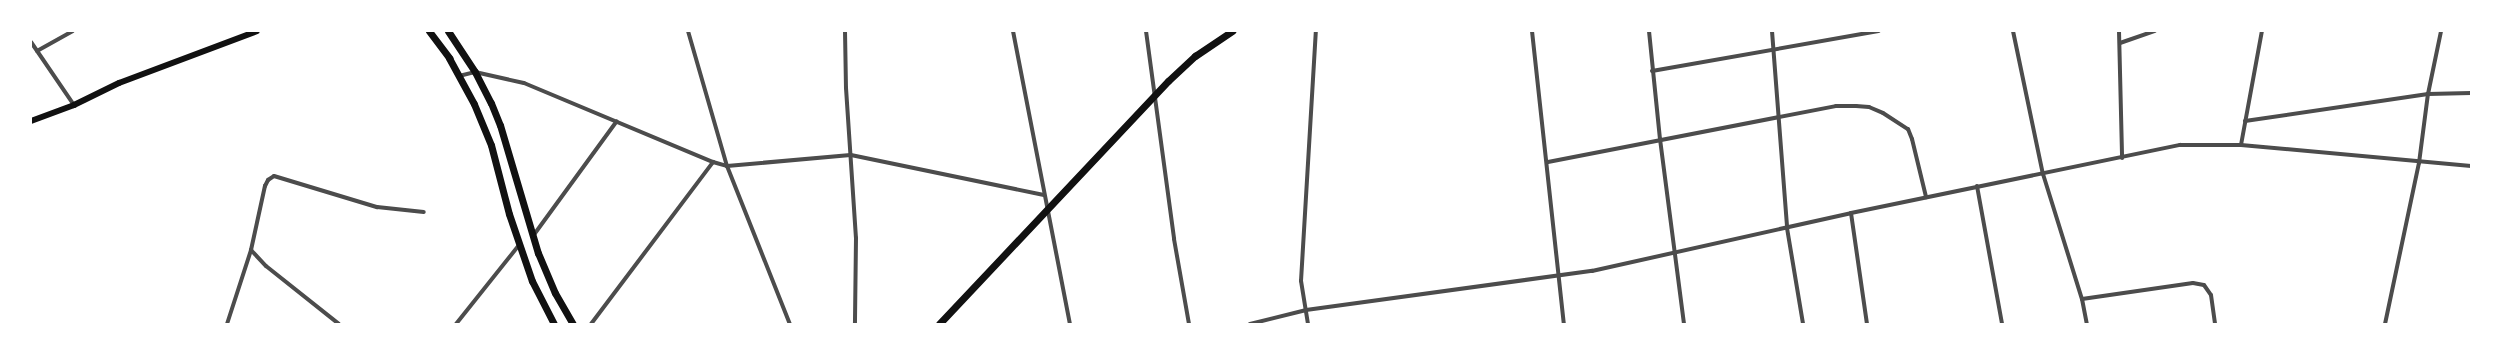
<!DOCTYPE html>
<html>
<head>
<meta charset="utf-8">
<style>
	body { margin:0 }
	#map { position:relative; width:2502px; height:355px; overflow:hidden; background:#fff; font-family:Rubik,sans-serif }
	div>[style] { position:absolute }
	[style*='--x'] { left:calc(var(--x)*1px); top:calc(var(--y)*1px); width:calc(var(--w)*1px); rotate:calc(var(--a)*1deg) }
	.minor>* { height:4px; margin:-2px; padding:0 2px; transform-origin:2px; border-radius:2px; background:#4c4c4c }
	.secondary>* { height:6px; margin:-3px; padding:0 3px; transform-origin:3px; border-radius:3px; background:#111 }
	.primary>* { height:7px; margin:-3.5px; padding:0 3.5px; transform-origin:3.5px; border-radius:3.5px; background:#111 }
	.trunk>* { height:7px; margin:-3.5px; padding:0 3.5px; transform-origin:3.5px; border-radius:3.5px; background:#111 }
	span { translate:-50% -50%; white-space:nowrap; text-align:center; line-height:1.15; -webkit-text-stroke:3.5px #fff; paint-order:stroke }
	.frame { position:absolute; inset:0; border:32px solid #fff; pointer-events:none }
</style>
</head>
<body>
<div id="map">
	<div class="minor">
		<div style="--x:688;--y:31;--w:141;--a:73.9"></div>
		<div style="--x:727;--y:166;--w:170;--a:68.3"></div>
		<div style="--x:845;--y:31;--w:57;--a:89"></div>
		<div style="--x:846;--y:88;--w:150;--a:86.2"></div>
		<div style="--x:856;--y:238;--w:86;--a:90.7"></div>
		<div style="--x:1013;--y:31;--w:298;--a:79"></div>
		<div style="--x:1146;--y:31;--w:210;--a:82.3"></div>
		<div style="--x:1174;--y:239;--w:86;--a:80"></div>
		<div style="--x:1532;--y:31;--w:295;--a:83.8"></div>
		<div style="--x:1649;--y:31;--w:109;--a:84.2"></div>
		<div style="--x:1660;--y:139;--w:187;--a:82.6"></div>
		<div style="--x:1772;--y:31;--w:198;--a:85.6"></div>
		<div style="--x:1787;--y:228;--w:97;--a:80.5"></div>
		<div style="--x:2013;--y:31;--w:146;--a:78.2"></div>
		<div style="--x:2043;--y:174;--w:131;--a:72.7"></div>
		<div style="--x:2082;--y:299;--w:25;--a:79"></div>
		<div style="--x:2119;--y:31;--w:127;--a:88.6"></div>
		<div style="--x:31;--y:42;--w:76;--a:55.7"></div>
		<div style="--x:2120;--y:43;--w:37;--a:-19"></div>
		<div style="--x:37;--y:51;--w:41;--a:-29.1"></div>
		<div style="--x:1652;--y:71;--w:230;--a:-10"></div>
		<div style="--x:459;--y:76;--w:16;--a:-14"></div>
		<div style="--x:475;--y:72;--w:50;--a:12.7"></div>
		<div style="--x:524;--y:83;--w:205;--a:22.7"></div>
		<div style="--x:713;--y:162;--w:15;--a:16"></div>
		<div style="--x:727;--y:166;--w:124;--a:-5.1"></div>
		<div style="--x:851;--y:155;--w:197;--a:11.7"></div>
		<div style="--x:2245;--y:121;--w:185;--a:-8.4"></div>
		<div style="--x:2428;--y:94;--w:43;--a:-1.3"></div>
		<div style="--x:2241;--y:145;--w:116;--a:-79.6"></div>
		<div style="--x:1548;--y:162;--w:293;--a:-11"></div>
		<div style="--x:1836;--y:106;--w:20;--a:0"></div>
		<div style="--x:1856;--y:106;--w:13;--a:4"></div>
		<div style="--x:1869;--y:107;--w:15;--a:23"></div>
		<div style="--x:1883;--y:113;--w:30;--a:33"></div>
		<div style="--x:1908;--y:129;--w:11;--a:68"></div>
		<div style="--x:1912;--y:139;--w:60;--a:76.4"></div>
		<div style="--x:1977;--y:186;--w:140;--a:79.7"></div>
		<div style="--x:1851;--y:213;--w:112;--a:81.8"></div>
		<div style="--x:533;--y:236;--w:142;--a:-53.9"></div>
		<div style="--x:251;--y:250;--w:22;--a:47"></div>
		<div style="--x:266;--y:266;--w:93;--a:38.5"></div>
		<div style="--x:2082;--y:299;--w:112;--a:-8.2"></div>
		<div style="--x:2193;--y:283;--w:11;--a:10"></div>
		<div style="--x:2204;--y:285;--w:12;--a:55"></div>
		<div style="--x:2211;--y:295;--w:29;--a:82"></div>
		<div style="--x:227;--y:324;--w:78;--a:-72"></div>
		<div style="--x:251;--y:250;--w:66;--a:-77.7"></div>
		<div style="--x:265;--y:186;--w:7;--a:-63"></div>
		<div style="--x:268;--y:180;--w:7;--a:-34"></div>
		<div style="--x:274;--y:176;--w:108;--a:16.8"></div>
		<div style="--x:377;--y:207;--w:47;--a:6.1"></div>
		<div style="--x:456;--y:324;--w:101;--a:-51.4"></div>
		<div style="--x:591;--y:324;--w:203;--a:-53"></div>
		<div style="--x:1250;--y:324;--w:58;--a:-14"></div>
		<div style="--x:1306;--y:310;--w:289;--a:-7.8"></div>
		<div style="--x:1592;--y:271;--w:265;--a:-12.6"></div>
		<div style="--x:1851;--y:213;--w:336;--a:-11.7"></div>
		<div style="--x:2180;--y:145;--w:61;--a:0"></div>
		<div style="--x:2241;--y:145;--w:231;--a:5.2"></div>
		<div style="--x:1308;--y:324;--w:44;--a:-99.2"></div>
		<div style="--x:1301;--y:281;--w:250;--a:-86.6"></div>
		<div style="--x:2385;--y:324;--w:165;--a:-78.1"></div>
		<div style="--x:2419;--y:163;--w:70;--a:-82.6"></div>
		<div style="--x:2428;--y:94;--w:64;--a:-78.3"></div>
	</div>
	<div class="secondary">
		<div style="--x:31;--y:121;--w:46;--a:-20.4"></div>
		<div style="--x:74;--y:105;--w:50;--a:-26.1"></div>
		<div style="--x:119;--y:83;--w:147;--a:-20.6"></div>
	</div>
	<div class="primary">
		<div style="--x:939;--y:324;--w:334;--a:-46.7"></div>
		<div style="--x:1168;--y:81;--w:37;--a:-43"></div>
		<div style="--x:1195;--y:56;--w:45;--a:-34"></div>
	</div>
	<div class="trunk">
		<div style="--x:429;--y:31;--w:34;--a:53"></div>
		<div style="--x:449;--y:58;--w:52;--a:61.5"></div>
		<div style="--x:474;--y:104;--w:44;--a:67.5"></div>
		<div style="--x:491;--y:145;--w:71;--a:75.4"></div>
		<div style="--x:509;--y:214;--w:71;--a:71.1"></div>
		<div style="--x:532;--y:281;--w:48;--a:62.9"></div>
		<div style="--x:448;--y:31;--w:49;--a:56.6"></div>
		<div style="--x:475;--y:72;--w:35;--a:63"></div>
		<div style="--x:491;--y:103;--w:24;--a:68"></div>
		<div style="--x:500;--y:125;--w:134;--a:73.5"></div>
		<div style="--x:538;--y:253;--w:43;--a:67"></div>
		<div style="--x:555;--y:293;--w:36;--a:60"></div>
	</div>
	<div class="frame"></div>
</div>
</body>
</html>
